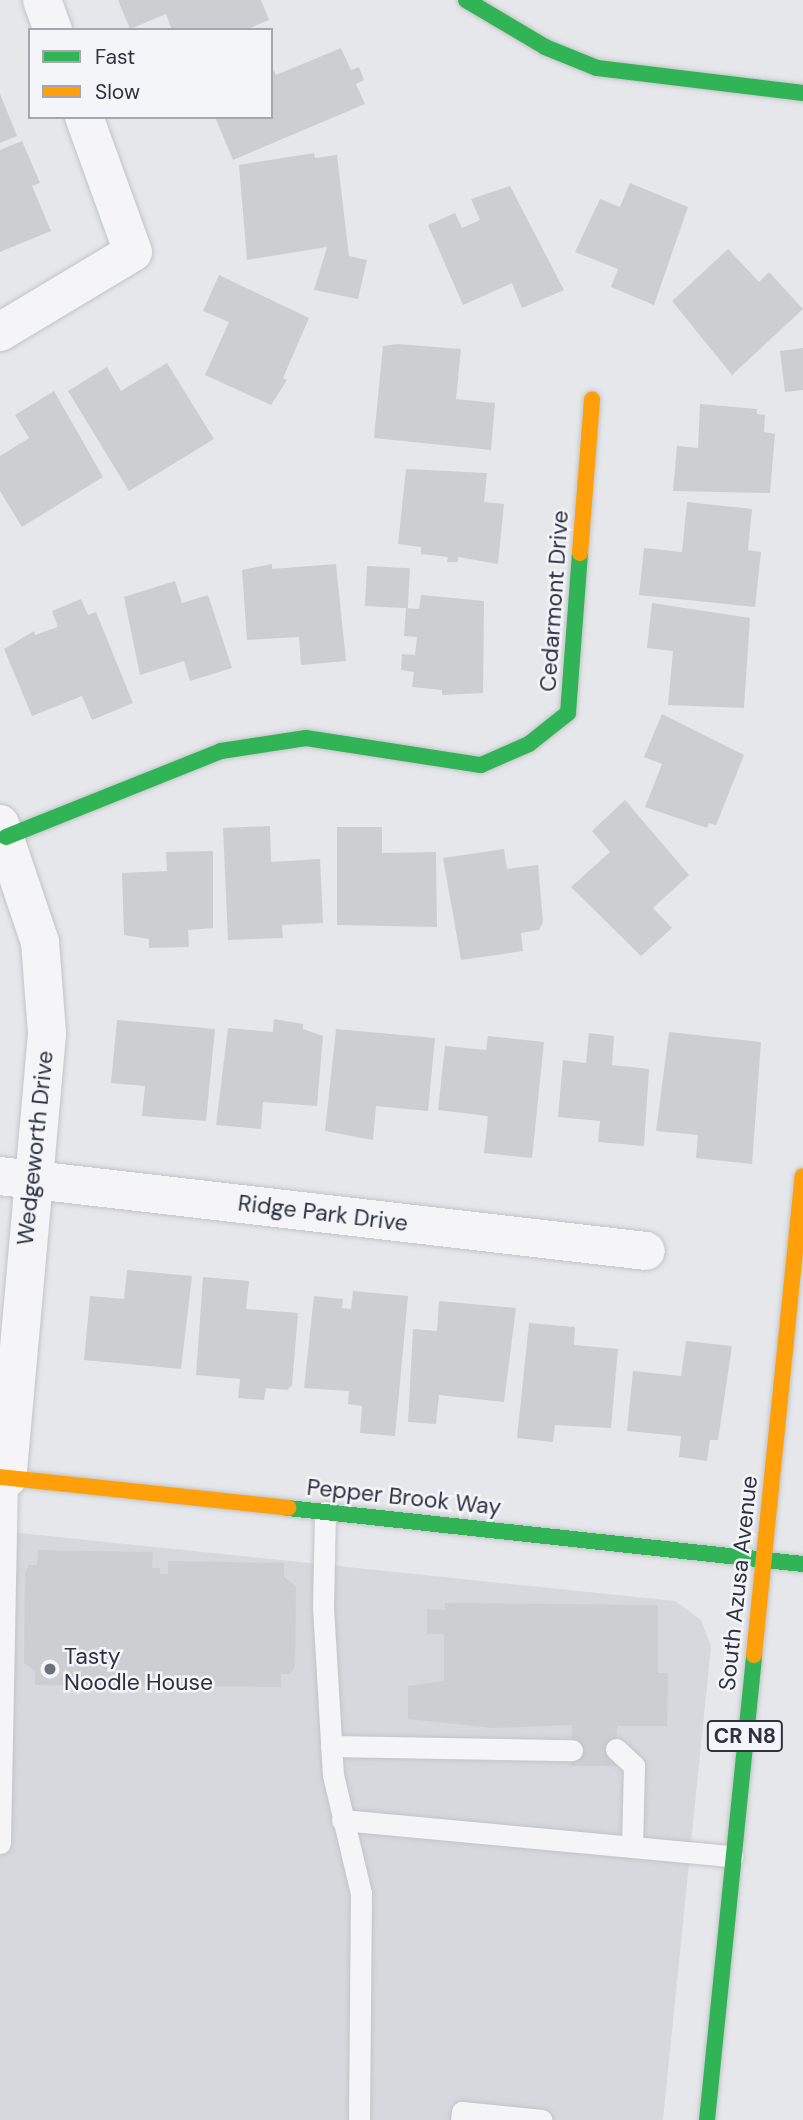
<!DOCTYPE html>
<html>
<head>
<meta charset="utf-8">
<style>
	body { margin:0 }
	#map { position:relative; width:803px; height:2120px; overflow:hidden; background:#e5e7ea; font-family:"DM Sans",sans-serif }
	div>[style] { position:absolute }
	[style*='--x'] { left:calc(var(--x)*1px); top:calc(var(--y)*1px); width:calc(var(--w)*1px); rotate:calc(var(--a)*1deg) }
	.built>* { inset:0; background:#d6d8de }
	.building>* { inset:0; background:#cdced2; transform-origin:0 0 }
	.roads { filter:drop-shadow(0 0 2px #c2c4c7) drop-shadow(0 0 2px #c2c4c7) }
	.lane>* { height:21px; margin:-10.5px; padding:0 10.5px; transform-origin:10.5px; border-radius:10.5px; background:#f5f5f7 }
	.street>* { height:38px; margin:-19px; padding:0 19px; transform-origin:19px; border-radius:19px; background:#f5f5f7 }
	.fast>* { height:16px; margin:-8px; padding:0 8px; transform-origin:8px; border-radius:8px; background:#30b455 }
	.slow>* { height:16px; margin:-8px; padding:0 8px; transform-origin:8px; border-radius:8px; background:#ff9f0a }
	.dots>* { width:19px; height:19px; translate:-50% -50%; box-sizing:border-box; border:4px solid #f4f5f8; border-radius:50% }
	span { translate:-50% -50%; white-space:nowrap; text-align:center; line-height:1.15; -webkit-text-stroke:5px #f4f5f8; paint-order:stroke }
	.shield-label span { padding:2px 5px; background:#f4f5f8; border:2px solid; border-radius:5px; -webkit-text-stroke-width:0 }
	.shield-label { font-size:21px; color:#2d3143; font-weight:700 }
	.street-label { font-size:23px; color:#2d3143 }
	.poi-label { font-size:23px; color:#2d3143 }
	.left { translate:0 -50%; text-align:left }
	.legend { position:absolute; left:28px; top:28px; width:245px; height:91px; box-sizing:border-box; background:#f4f5f8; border:2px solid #a4a7b0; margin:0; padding:9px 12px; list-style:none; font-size:21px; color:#2d3143 }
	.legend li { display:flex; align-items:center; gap:14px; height:35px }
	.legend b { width:35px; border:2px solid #a4a7b0 }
</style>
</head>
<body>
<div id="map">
	<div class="built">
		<div style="clip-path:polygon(0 1531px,675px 1601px,701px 1620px,711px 1646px,663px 2120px,0 2120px)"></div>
	</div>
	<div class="building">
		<div style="clip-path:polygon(118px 0,261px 0,269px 20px,245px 30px,172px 30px,166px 14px,130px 29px)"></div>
		<div style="clip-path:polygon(341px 48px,351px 70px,359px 67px,364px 80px,356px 84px,365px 104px,233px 160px,215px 117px,271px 117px,271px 65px,276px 75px)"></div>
		<div style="clip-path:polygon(0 94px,17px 136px,0 143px)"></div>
		<div style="clip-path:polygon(22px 141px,40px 183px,32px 186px,51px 231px,0 252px,0 150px)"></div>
		<div style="clip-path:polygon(314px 153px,315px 158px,337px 155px,349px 256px,367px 260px,358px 299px,314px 290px,327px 247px,247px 260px,239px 165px)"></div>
		<div style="clip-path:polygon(630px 183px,688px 207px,654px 305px,611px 287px,618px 269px,575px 252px,600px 199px,620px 207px)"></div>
		<div style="clip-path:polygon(510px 186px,564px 290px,522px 308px,512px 283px,463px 305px,428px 225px,455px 213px,462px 228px,480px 220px,471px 199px)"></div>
		<div style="clip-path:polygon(728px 249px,759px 282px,769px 272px,803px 309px,732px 375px,672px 301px)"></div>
		<div style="clip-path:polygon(219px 275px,309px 318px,283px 378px,287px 380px,271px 405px,205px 375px,229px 322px,203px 311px)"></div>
		<div style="clip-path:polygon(398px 344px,461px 349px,456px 399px,495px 403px,491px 450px,374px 438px,383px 346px)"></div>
		<div style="clip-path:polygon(803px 348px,803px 390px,785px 392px,780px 351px)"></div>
		<div style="clip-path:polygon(167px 363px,214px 439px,129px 491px,68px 391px,107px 367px,121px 391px)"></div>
		<div style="clip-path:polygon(54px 391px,103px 477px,22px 527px,0 491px,0 456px,29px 438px,15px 415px)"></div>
		<div style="clip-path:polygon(700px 404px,757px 409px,757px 414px,765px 415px,764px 432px,775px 434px,770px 493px,673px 491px,677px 446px,698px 448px)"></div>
		<div style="clip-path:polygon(406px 469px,487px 473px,484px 502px,504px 504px,498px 564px,458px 557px,458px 562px,447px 562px,448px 557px,421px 554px,421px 547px,398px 544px)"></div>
		<div style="clip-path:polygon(687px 502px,752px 509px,748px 550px,761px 552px,755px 607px,639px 595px,644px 548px,682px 552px)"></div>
		<div style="clip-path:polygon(272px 564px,272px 569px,336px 564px,346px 661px,301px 665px,299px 637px,247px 640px,242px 570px)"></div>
		<div style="left:367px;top:566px;width:43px;height:40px;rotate:3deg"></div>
		<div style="clip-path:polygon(175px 581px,182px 603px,208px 595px,232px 668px,190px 681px,184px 661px,140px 675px,124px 597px)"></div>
		<div style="clip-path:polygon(421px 595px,484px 601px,483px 693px,442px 695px,442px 690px,412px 687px,414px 672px,401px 670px,402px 654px,415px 655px,417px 637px,404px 636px,406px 608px,419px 609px)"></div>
		<div style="clip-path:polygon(81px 599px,88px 615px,96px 612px,133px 703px,92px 720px,82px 696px,32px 716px,4px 649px,34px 631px,35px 635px,58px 627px,52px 611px)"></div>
		<div style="clip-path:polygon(652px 603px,750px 618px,744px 708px,668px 705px,673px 651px,647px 648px)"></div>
		<div style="clip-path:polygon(662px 714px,744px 755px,716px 825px,709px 823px,707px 828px,645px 807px,662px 764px,644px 757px)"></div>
		<div style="clip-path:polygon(625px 800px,689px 875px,653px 908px,672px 928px,641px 956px,571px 887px,610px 852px,592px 831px)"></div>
		<div style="clip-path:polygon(270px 826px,271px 862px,320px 859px,323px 923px,282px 925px,283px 938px,228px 940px,223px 828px)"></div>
		<div style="clip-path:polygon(337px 827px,382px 827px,382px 853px,436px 852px,437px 927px,337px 925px)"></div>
		<div style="clip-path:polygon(504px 849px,507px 869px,538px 865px,543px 922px,539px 930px,521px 933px,523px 951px,461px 960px,443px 858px)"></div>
		<div style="clip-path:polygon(213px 851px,213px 928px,188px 930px,189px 947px,149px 948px,149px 939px,124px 935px,122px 873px,167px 871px,166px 852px)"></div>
		<div style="clip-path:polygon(274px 1019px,303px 1024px,303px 1029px,323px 1036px,317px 1106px,263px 1102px,261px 1129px,216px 1125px,228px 1028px,273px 1032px)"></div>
		<div style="clip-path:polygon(117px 1020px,215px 1029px,206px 1121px,142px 1116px,145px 1086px,111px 1083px)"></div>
		<div style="clip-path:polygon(336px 1029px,435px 1038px,428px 1111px,376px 1106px,373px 1140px,325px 1131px)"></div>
		<div style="clip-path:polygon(669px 1032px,761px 1042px,752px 1164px,696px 1158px,698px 1135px,656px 1131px)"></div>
		<div style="clip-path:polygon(589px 1033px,614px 1036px,612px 1065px,649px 1069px,644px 1146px,598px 1142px,600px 1121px,558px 1117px,563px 1060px,586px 1063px)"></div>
		<div style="clip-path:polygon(488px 1036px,544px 1042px,532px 1158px,484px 1153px,488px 1116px,438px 1110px,445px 1046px,486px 1050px)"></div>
		<div style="clip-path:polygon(127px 1270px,192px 1276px,181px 1369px,84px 1360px,90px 1296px,124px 1299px)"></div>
		<div style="clip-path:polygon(203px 1277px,249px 1281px,246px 1309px,298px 1313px,292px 1385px,287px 1390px,266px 1388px,264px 1400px,238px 1398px,240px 1379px,196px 1375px)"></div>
		<div style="clip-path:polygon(353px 1291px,408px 1296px,395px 1436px,360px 1433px,362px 1406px,348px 1404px,349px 1391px,304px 1388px,314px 1296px,343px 1299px,342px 1308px,351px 1309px)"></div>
		<div style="clip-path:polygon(439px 1301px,516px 1308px,504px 1402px,439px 1395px,436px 1424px,408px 1422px,413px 1329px,437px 1331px)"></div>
		<div style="clip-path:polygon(529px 1323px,575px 1327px,574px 1345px,618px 1349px,611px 1428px,555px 1425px,553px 1442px,517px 1438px)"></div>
		<div style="clip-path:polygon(686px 1341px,732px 1346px,718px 1440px,710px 1440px,707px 1461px,679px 1457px,681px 1436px,627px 1431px,633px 1371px,681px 1376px)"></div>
		<div style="clip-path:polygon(38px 1550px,153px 1552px,152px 1568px,160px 1568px,160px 1574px,168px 1574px,168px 1561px,284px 1563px,284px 1577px,296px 1586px,295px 1667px,290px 1674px,281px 1674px,281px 1687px,166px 1686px,166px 1681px,150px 1681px,150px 1686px,35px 1685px,35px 1671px,24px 1663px,25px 1573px,29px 1565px,37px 1565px)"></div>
		<div style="clip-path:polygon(445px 1603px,658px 1605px,658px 1673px,668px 1673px,667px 1726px,617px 1726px,616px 1766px,571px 1766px,572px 1725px,493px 1728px,408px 1719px,408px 1686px,444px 1681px,444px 1634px,427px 1634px,427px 1609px,445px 1610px)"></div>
	</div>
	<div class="roads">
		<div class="lane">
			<div style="--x:325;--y:1512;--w:95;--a:91.2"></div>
			<div style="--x:323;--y:1607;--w:168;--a:86.6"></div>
			<div style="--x:333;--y:1775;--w:121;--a:76.7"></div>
			<div style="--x:361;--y:1893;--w:227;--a:90.5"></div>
			<div style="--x:331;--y:1746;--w:241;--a:1"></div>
			<div style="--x:616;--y:1749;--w:25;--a:43"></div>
			<div style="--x:634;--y:1766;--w:81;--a:91.4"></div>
			<div style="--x:342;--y:1820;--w:392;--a:5.3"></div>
			<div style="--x:0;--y:1843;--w:365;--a:-88.9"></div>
			<div style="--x:461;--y:2120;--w:8;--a:-83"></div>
			<div style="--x:462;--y:2112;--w:80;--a:5.7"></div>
		</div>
		<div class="street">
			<div style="--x:42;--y:0;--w:32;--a:70"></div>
			<div style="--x:0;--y:332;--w:155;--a:-31"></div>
			<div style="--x:133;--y:252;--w:144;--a:-109.9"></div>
			<div style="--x:0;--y:824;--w:125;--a:71.3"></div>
			<div style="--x:40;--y:942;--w:92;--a:85.6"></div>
			<div style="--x:47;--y:1034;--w:446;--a:95.1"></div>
			<div style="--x:0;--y:1176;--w:650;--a:6.62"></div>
		</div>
		<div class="fast">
			<div style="--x:466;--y:0;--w:92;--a:30.7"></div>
			<div style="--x:545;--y:47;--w:56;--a:22"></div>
			<div style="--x:597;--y:68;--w:208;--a:6.9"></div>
			<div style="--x:6;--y:837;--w:232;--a:-21.8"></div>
			<div style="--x:221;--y:751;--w:86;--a:-8.7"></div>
			<div style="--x:306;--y:738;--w:177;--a:8.8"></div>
			<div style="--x:481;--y:765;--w:52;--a:-23.6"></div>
			<div style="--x:529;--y:744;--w:50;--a:-38.5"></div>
			<div style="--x:568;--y:713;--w:160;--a:-85.7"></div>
			<div style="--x:288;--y:1508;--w:518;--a:6.21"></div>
			<div style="--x:707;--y:2120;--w:467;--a:-84.2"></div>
		</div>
		<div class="slow">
			<div style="--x:580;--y:553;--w:154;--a:-85.5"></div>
			<div style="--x:0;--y:1477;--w:290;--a:6.1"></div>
			<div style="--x:754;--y:1655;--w:481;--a:-84.2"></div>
		</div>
	</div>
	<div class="dots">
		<div style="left:50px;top:1669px;background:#6d717d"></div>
	</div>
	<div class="shield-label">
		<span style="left:745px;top:1736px">CR N8</span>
	</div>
	<div class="street-label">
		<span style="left:554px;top:601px;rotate:-86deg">Cedarmont Drive</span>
		<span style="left:35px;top:1148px;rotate:-84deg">Wedgeworth Drive</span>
		<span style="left:323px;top:1213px;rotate:7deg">Ridge Park Drive</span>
		<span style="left:404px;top:1497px;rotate:6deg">Pepper Brook Way</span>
		<span style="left:738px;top:1583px;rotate:-84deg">South Azusa Avenue</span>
	</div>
	<div class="poi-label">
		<span class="left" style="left:64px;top:1669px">Tasty<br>Noodle House</span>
	</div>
	<ul class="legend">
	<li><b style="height:9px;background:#30b455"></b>Fast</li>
	<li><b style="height:9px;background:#ff9f0a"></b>Slow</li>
	</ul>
</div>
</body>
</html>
